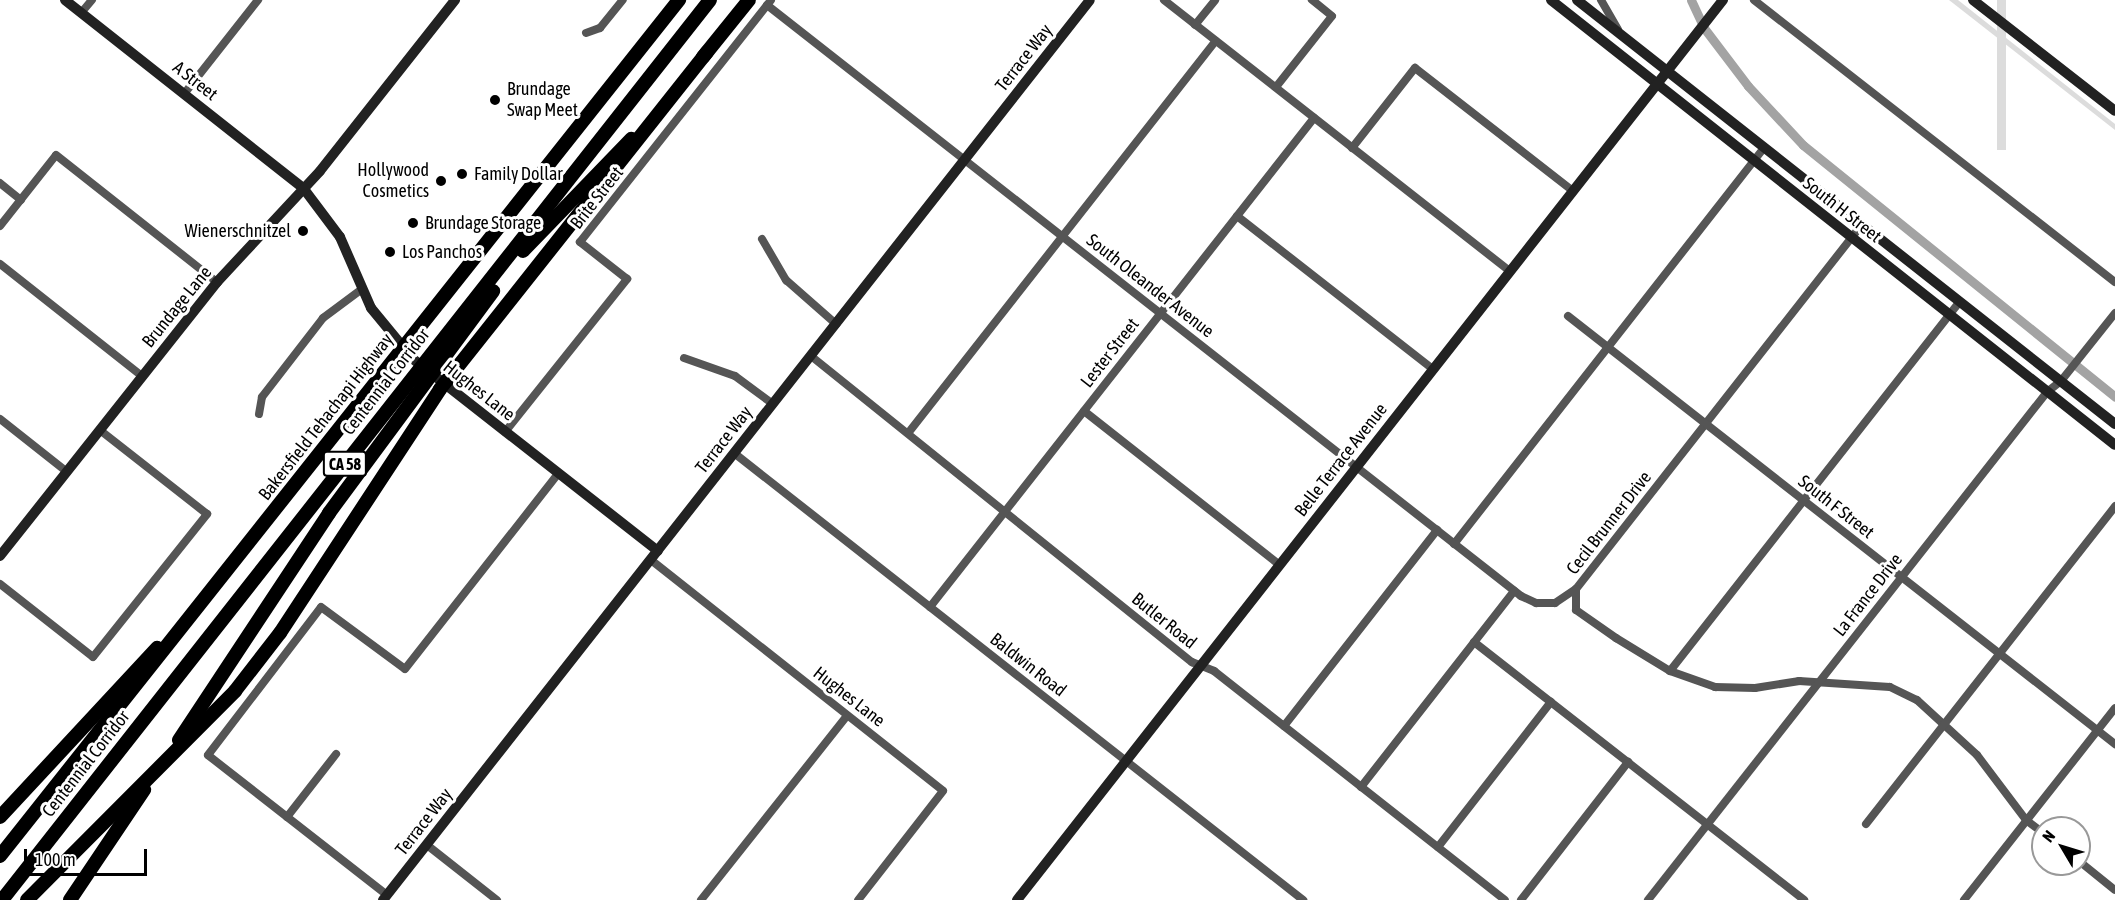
<!DOCTYPE html>
<html>
<head>
<meta charset="utf-8">
<style>
	body { margin:0 }
	#map { position:relative; width:2115px; height:900px; overflow:hidden; background:#fff; font-family:"Asap Condensed",sans-serif }
	div>[style] { position:absolute }
	[style*='--x'] { left:calc(var(--x)*1px); top:calc(var(--y)*1px); width:calc(var(--w)*1px); rotate:calc(var(--a)*1deg) }
	.green>* { inset:0; background:#dcdcdc; transform-origin:0 0 }
	.canal>* { height:9px; margin:-4.5px; padding:0 4.5px; transform-origin:4.5px; border-radius:4.5px; background:#a3a3a3 }
	.street>* { height:8px; margin:-4px; padding:0 4px; transform-origin:4px; border-radius:4px; background:#555 }
	.secondary>* { height:10px; margin:-5px; padding:0 5px; transform-origin:5px; border-radius:5px; background:#222 }
	.highway>* { height:14px; margin:-7px; padding:0 7px; transform-origin:7px; border-radius:7px; background:#000 }
	.dots>* { width:16px; height:16px; translate:-50% -50%; box-sizing:border-box; border:3px solid #fff; border-radius:50% }
	span { translate:-50% -50%; white-space:nowrap; text-align:center; line-height:1.15; -webkit-text-stroke:6px #fff; paint-order:stroke }
	.shield-label span { padding:2px 4px; background:#fff; border:2px solid; border-radius:4px; -webkit-text-stroke-width:0 }
	.shield-label { font-size:16px; color:#000; font-weight:700 }
	.street-label { font-size:18px; color:#000 }
	.poi-label { font-size:18px; color:#000 }
	.left { translate:0 -50%; text-align:left }
	.right { translate:-100% -50%; text-align:right }
	.north { position:absolute; left:2031px; top:816px; width:60px; height:60px; box-sizing:border-box; background:#fff; border:2px solid #999; border-radius:50%; rotate:308deg; font-size:16px; font-weight:700; line-height:24px; text-align:center; color:#000 }
	.north::after { content:''; display:block; margin:auto; width:21px; height:27px; background:#000; clip-path:polygon(50% 0,100% 100%,50% 72%,0 100%) }
	.scale { position:absolute; left:24px; top:849px; width:123px; height:27px; box-sizing:border-box; border:3px solid #000; border-top:0; padding-left:8px; font-size:18px; line-height:21px; white-space:nowrap; color:#000; -webkit-text-stroke:4px #fff; paint-order:stroke }
</style>
</head>
<body>
<div id="map">
	<div class="green">
		<div style="clip-path:polygon(1949px 0,1958px 0,2115px 124px,2115px 130px)"></div>
		<div style="left:1997px;top:0;width:9px;height:150px"></div>
	</div>
	<div class="canal">
		<div style="--x:1691;--y:0;--w:31;--a:65"></div>
		<div style="--x:1704;--y:28;--w:73;--a:52.8"></div>
		<div style="--x:1748;--y:86;--w:81;--a:47"></div>
		<div style="--x:1803;--y:145;--w:401;--a:38.9"></div>
	</div>
	<div class="street">
		<div style="--x:1164;--y:0;--w:439;--a:38.1"></div>
		<div style="--x:1601;--y:0;--w:34;--a:60"></div>
		<div style="--x:1754;--y:0;--w:458;--a:38"></div>
		<div style="--x:767;--y:5;--w:958;--a:38.09"></div>
		<div style="--x:1521;--y:596;--w:17;--a:25"></div>
		<div style="--x:1536;--y:603;--w:19;--a:0"></div>
		<div style="--x:1555;--y:603;--w:25;--a:-34"></div>
		<div style="--x:1576;--y:589;--w:462;--a:-51.9"></div>
		<div style="--x:81;--y:13;--w:17;--a:-50"></div>
		<div style="--x:1195;--y:25;--w:32;--a:-51"></div>
		<div style="--x:586;--y:33;--w:15;--a:-20"></div>
		<div style="--x:600;--y:28;--w:36;--a:-51"></div>
		<div style="--x:1276;--y:87;--w:90;--a:-51.7"></div>
		<div style="--x:1332;--y:16;--w:26;--a:-141"></div>
		<div style="--x:184;--y:94;--w:120;--a:-51.8"></div>
		<div style="--x:1352;--y:148;--w:102;--a:-51.8"></div>
		<div style="--x:1415;--y:68;--w:200;--a:37.9"></div>
		<div style="--x:0;--y:183;--w:27;--a:39"></div>
		<div style="--x:1237;--y:216;--w:249;--a:38"></div>
		<div style="--x:0;--y:226;--w:90;--a:-51.7"></div>
		<div style="--x:56;--y:155;--w:205;--a:38.3"></div>
		<div style="--x:762;--y:239;--w:48;--a:59.7"></div>
		<div style="--x:786;--y:280;--w:67;--a:41.3"></div>
		<div style="--x:0;--y:264;--w:181;--a:38.3"></div>
		<div style="--x:1568;--y:316;--w:695;--a:38.04"></div>
		<div style="--x:811;--y:356;--w:489;--a:38.8"></div>
		<div style="--x:1192;--y:662;--w:24;--a:22"></div>
		<div style="--x:1214;--y:671;--w:370;--a:38.2"></div>
		<div style="--x:684;--y:358;--w:54;--a:19.4"></div>
		<div style="--x:735;--y:376;--w:47;--a:36.4"></div>
		<div style="--x:1084;--y:411;--w:249;--a:38.2"></div>
		<div style="--x:259;--y:414;--w:17;--a:-80"></div>
		<div style="--x:262;--y:397;--w:100;--a:-52.3"></div>
		<div style="--x:323;--y:318;--w:49;--a:-36.6"></div>
		<div style="--x:0;--y:419;--w:85;--a:38.3"></div>
		<div style="--x:505;--y:432;--w:196;--a:-51.4"></div>
		<div style="--x:627;--y:279;--w:60;--a:-141.8"></div>
		<div style="--x:580;--y:242;--w:308;--a:-51.7"></div>
		<div style="--x:909;--y:432;--w:497;--a:-51.9"></div>
		<div style="--x:734;--y:453;--w:724;--a:38.15"></div>
		<div style="--x:1454;--y:544;--w:502;--a:-51.96"></div>
		<div style="--x:651;--y:560;--w:372;--a:38.3"></div>
		<div style="--x:943;--y:791;--w:138;--a:127.9"></div>
		<div style="--x:0;--y:584;--w:118;--a:38.1"></div>
		<div style="--x:93;--y:657;--w:183;--a:-51.4"></div>
		<div style="--x:207;--y:514;--w:136;--a:-141.9"></div>
		<div style="--x:1576;--y:589;--w:21;--a:90"></div>
		<div style="--x:1576;--y:610;--w:49;--a:35"></div>
		<div style="--x:1616;--y:638;--w:63;--a:31.4"></div>
		<div style="--x:1670;--y:671;--w:48;--a:19.6"></div>
		<div style="--x:1715;--y:687;--w:40;--a:1.4"></div>
		<div style="--x:1755;--y:688;--w:45;--a:-9"></div>
		<div style="--x:1799;--y:681;--w:91;--a:3.8"></div>
		<div style="--x:1890;--y:687;--w:30;--a:26"></div>
		<div style="--x:1917;--y:700;--w:81;--a:42.5"></div>
		<div style="--x:1977;--y:755;--w:81;--a:53"></div>
		<div style="--x:2026;--y:820;--w:21;--a:37"></div>
		<div style="--x:930;--y:607;--w:622;--a:-51.86"></div>
		<div style="--x:1474;--y:642;--w:419;--a:38"></div>
		<div style="--x:1670;--y:671;--w:469;--a:-51.9"></div>
		<div style="--x:1284;--y:726;--w:249;--a:-52"></div>
		<div style="--x:1361;--y:787;--w:249;--a:-52"></div>
		<div style="--x:287;--y:817;--w:80;--a:-52.1"></div>
		<div style="--x:1866;--y:824;--w:404;--a:-51.9"></div>
		<div style="--x:427;--y:845;--w:89;--a:38.2"></div>
		<div style="--x:1438;--y:847;--w:184;--a:-52.1"></div>
		<div style="--x:2079;--y:861;--w:46;--a:38.9"></div>
		<div style="--x:387;--y:895;--w:227;--a:-142"></div>
		<div style="--x:208;--y:755;--w:186;--a:-52.6"></div>
		<div style="--x:321;--y:607;--w:104;--a:36.4"></div>
		<div style="--x:405;--y:669;--w:248;--a:-51.9"></div>
		<div style="--x:701;--y:900;--w:235;--a:-51.6"></div>
		<div style="--x:1521;--y:900;--w:175;--a:-52.2"></div>
		<div style="--x:1648;--y:900;--w:646;--a:-51.85"></div>
		<div style="--x:2047;--y:392;--w:18;--a:-38"></div>
		<div style="--x:2061;--y:381;--w:87;--a:-51.5"></div>
		<div style="--x:1964;--y:900;--w:244;--a:-51.8"></div>
	</div>
	<div class="secondary">
		<div style="--x:65;--y:0;--w:305;--a:38.3"></div>
		<div style="--x:304;--y:189;--w:60;--a:53.1"></div>
		<div style="--x:340;--y:237;--w:77;--a:66.4"></div>
		<div style="--x:371;--y:308;--w:66;--a:50.5"></div>
		<div style="--x:413;--y:359;--w:311;--a:38.1"></div>
		<div style="--x:1551;--y:0;--w:718;--a:38.27"></div>
		<div style="--x:1577;--y:0;--w:685;--a:38.24"></div>
		<div style="--x:1973;--y:0;--w:180;--a:38"></div>
		<div style="--x:0;--y:556;--w:350;--a:-51.6"></div>
		<div style="--x:217;--y:282;--w:151;--a:-47.1"></div>
		<div style="--x:320;--y:171;--w:218;--a:-51.7"></div>
		<div style="--x:383;--y:900;--w:1144;--a:-51.85"></div>
		<div style="--x:1017;--y:900;--w:1144;--a:-51.89"></div>
	</div>
	<div class="highway">
		<div style="--x:703;--y:57;--w:73;--a:-51.1"></div>
		<div style="--x:523;--y:251;--w:156;--a:-46"></div>
		<div style="--x:179;--y:740;--w:272;--a:-56.5"></div>
		<div style="--x:329;--y:513;--w:276;--a:-53.5"></div>
		<div style="--x:0;--y:817;--w:231;--a:-47.1"></div>
		<div style="--x:0;--y:856;--w:1093;--a:-51.58"></div>
		<div style="--x:2;--y:900;--w:1145;--a:-51.81"></div>
		<div style="--x:27;--y:900;--w:295;--a:-45.1"></div>
		<div style="--x:235;--y:691;--w:73;--a:-52.2"></div>
		<div style="--x:280;--y:633;--w:292;--a:-56.7"></div>
		<div style="--x:440;--y:389;--w:430;--a:-51.6"></div>
		<div style="--x:70;--y:900;--w:133;--a:-56.1"></div>
	</div>
	<div class="dots">
		<div style="left:495px;top:100px;background:#000"></div>
		<div style="left:462px;top:174px;background:#000"></div>
		<div style="left:441px;top:181px;background:#000"></div>
		<div style="left:413px;top:223px;background:#000"></div>
		<div style="left:303px;top:231px;background:#000"></div>
		<div style="left:390px;top:252px;background:#000"></div>
	</div>
	<div class="shield-label">
		<span style="left:345px;top:464px">CA 58</span>
	</div>
	<div class="street-label">
		<span style="left:1024px;top:58px;rotate:-52deg">Terrace Way</span>
		<span style="left:195px;top:81px;rotate:38deg">A Street</span>
		<span style="left:597px;top:198px;rotate:-52deg">Brite Street</span>
		<span style="left:1842px;top:210px;rotate:38deg">South H Street</span>
		<span style="left:1150px;top:286px;rotate:38deg">South Oleander Avenue</span>
		<span style="left:177px;top:307px;rotate:-51deg">Brundage Lane</span>
		<span style="left:1110px;top:353px;rotate:-52deg">Lester Street</span>
		<span style="left:386px;top:382px;rotate:-52deg">Centennial Corridor</span>
		<span style="left:479px;top:391px;rotate:38deg">Hughes Lane</span>
		<span style="left:326px;top:417px;rotate:-52deg">Bakersfield Tehachapi Highway</span>
		<span style="left:724px;top:440px;rotate:-52deg">Terrace Way</span>
		<span style="left:1341px;top:460px;rotate:-52deg">Belle Terrace Avenue</span>
		<span style="left:1836px;top:507px;rotate:38deg">South F Street</span>
		<span style="left:1609px;top:523px;rotate:-52deg">Cecil Brunner Drive</span>
		<span style="left:1868px;top:595px;rotate:-52deg">La France Drive</span>
		<span style="left:1164px;top:621px;rotate:39deg">Butler Road</span>
		<span style="left:1028px;top:665px;rotate:38deg">Baldwin Road</span>
		<span style="left:849px;top:697px;rotate:38deg">Hughes Lane</span>
		<span style="left:86px;top:764px;rotate:-52deg">Centennial Corridor</span>
		<span style="left:424px;top:822px;rotate:-52deg">Terrace Way</span>
	</div>
	<div class="poi-label">
		<span class="left" style="left:507px;top:100px">Brundage<br>Swap Meet</span>
		<span class="right" style="left:429px;top:181px">Hollywood<br>Cosmetics</span>
		<span class="left" style="left:474px;top:174px">Family Dollar</span>
		<span class="left" style="left:425px;top:223px">Brundage Storage</span>
		<span class="right" style="left:291px;top:231px">Wienerschnitzel</span>
		<span class="left" style="left:402px;top:252px">Los Panchos</span>
	</div>
	<div class="north">N</div>
	<div class="scale">100 m</div>
</div>
</body>
</html>
